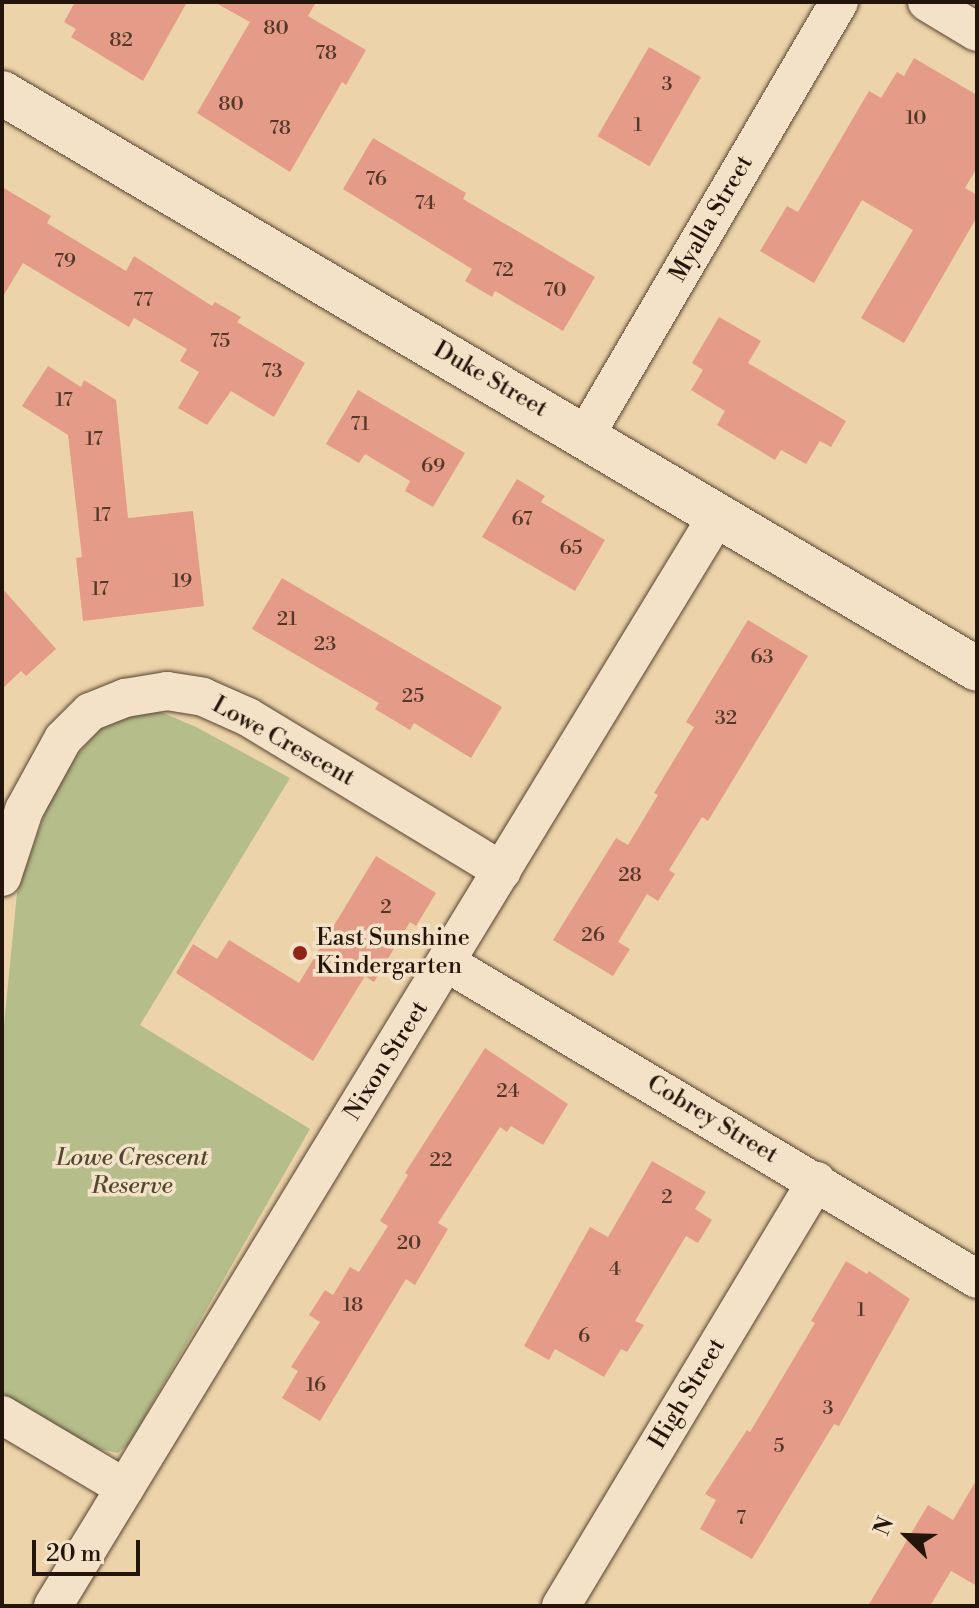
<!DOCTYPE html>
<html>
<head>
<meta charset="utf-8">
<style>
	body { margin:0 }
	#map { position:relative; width:979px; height:1608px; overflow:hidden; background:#edd3a9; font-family:"Libre Bodoni",serif }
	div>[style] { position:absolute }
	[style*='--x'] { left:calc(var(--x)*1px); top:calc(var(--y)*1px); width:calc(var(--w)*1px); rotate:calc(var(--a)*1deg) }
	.green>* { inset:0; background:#b5bd8a }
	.building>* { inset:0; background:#e49c88; transform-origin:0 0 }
	.roads { filter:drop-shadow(0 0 2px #564431) drop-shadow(0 0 2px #564431) }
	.street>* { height:38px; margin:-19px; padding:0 19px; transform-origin:19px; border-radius:19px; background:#f3e2c7 }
	.secondary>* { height:44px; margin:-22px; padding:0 22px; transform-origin:22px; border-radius:22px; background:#f3e2c7 }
	.dots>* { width:22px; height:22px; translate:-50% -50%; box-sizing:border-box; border:4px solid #f3e2c7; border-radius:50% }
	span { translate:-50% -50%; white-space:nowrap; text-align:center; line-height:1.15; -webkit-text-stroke:7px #f3e2c7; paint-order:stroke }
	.number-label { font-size:20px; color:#533729 }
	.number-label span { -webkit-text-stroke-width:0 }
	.street-label { font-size:24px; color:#231509 }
	.poi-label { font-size:24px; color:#231509 }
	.left { translate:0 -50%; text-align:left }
	.park-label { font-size:24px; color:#4f4730; font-style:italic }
	.frame { position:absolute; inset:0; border:4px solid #231509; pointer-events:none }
	.north { position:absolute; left:867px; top:1496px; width:80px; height:80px; -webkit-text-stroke:6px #f3e2c7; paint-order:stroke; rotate:293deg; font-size:22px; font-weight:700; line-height:32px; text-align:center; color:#231509 }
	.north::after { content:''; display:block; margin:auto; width:28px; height:36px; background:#231509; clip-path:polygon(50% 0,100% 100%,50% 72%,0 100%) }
	.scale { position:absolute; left:32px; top:1540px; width:108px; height:36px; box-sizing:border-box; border:4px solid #231509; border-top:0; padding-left:10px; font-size:24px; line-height:28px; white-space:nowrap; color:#231509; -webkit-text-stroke:6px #f3e2c7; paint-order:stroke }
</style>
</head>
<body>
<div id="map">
	<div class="green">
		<div style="clip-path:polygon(136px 709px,159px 711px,196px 727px,290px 778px,140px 1025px,310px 1129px,129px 1444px,118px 1453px,94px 1448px,2px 1393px,2px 1045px,17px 893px,48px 805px,77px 755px,103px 726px)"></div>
	</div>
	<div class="building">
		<div style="clip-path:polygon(75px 2px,187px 2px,143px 81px,71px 37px,76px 29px,64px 22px)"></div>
		<div style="clip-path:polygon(214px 2px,316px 2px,308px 16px,366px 50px,346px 85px,342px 82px,290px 172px,197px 113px,250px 22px)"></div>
		<div style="left:649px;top:47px;width:60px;height:103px;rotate:30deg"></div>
		<div style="clip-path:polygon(914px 58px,977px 95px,977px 168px,965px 188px,977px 195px,977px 217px,904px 343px,861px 318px,913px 230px,862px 200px,814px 283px,760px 251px,787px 206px,798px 212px,869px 91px,881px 98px,897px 72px,904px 76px)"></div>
		<div style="clip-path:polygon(373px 138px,466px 193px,463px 199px,595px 277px,563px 331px,495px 291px,492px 297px,465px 281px,472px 269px,343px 189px)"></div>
		<div style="clip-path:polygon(2px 187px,51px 216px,47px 223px,126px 271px,134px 256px,212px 306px,215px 302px,241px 317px,237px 322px,305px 363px,274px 417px,231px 391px,207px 425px,178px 408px,199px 372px,180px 361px,187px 349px,134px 318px,129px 327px,23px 263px,2px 298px)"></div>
		<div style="clip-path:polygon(719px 317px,761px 341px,748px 363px,846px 421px,831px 447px,820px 441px,806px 464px,781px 450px,775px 460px,717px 425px,725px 411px,691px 390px,703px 370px,692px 363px)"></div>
		<div style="clip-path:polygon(48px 366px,81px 387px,84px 380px,116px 400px,128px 518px,193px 511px,204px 606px,83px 621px,76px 558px,82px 557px,68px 435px,22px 406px)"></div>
		<div style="clip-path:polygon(358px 390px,465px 453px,433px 507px,405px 491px,410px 481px,365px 454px,359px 463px,326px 444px)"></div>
		<div style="clip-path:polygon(517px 479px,545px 496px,541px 502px,605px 540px,575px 591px,482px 537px)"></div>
		<div style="clip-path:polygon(282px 578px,502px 707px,471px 758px,414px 723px,410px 730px,375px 709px,379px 703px,252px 629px)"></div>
		<div style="clip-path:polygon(2px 588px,56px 649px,26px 676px,21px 671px,2px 689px)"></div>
		<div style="clip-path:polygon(748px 620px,808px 656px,708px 821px,702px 817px,669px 870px,675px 874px,658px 901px,647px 894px,618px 942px,630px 949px,613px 976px,553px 940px,616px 838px,628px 845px,658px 795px,654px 793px,694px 727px,686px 722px)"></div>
		<div style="clip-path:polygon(376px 856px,436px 893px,416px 926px,410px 922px,374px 982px,365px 976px,313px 1061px,176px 973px,193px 944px,217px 959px,229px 940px,299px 983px)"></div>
		<div style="clip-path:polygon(485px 1048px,568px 1104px,543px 1145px,511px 1126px,507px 1132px,500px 1127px,438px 1223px,448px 1229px,415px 1285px,406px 1279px,320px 1421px,282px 1398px,298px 1371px,291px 1367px,320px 1322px,309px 1315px,325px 1290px,333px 1295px,350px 1267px,359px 1272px,388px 1226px,380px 1221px,408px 1175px,405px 1173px)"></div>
		<div style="clip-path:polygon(652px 1161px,706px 1192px,695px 1209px,712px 1220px,698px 1243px,686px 1236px,635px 1321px,644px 1325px,627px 1352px,621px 1349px,604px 1377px,555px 1349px,549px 1360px,524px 1346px,590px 1227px,608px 1237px)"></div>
		<div style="clip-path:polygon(846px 1261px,867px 1274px,869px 1271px,910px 1299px,839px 1426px,834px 1424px,752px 1559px,700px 1529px,716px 1500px,705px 1494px,747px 1430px,750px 1432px,815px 1323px,811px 1321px)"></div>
		<div style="clip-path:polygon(977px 1479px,977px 1586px,951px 1571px,930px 1606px,868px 1606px,928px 1505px,953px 1520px)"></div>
	</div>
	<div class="roads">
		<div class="street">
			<div style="--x:927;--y:2;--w:58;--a:31"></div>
			<div style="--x:585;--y:436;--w:503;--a:-59.66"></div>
			<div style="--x:2;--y:877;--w:71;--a:-71.8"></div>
			<div style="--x:24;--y:810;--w:81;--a:-61.2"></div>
			<div style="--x:63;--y:739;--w:38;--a:-45"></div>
			<div style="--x:90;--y:712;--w:38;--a:-22"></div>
			<div style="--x:125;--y:698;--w:43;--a:-9.5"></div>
			<div style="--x:167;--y:691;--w:36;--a:9"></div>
			<div style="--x:203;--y:697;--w:49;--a:24"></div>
			<div style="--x:248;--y:717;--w:297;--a:31.2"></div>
			<div style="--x:447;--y:963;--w:617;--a:30.8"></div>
			<div style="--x:2;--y:1415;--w:143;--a:30.7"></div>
			<div style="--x:53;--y:1606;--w:1278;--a:-58.64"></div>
			<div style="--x:561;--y:1606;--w:496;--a:-59"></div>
		</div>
		<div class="secondary">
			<div style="--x:2;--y:93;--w:1132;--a:30.57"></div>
		</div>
	</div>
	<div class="dots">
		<div style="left:300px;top:953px;background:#8f2418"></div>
	</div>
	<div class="number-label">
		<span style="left:276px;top:28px">80</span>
		<span style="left:121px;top:40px">82</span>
		<span style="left:326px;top:53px">78</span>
		<span style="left:667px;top:84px">3</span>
		<span style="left:231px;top:104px">80</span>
		<span style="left:916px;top:118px">10</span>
		<span style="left:638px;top:125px">1</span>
		<span style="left:280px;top:128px">78</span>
		<span style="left:376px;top:179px">76</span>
		<span style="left:425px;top:203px">74</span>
		<span style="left:65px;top:261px">79</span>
		<span style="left:503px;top:270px">72</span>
		<span style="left:555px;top:290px">70</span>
		<span style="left:143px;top:300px">77</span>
		<span style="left:220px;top:341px">75</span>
		<span style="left:272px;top:371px">73</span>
		<span style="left:64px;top:400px">17</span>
		<span style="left:360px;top:424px">71</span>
		<span style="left:94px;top:439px">17</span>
		<span style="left:433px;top:466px">69</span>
		<span style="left:102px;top:515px">17</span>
		<span style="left:522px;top:519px">67</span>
		<span style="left:571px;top:548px">65</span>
		<span style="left:182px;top:581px">19</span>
		<span style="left:100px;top:589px">17</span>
		<span style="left:287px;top:619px">21</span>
		<span style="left:325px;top:644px">23</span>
		<span style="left:762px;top:657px">63</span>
		<span style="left:413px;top:696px">25</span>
		<span style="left:726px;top:718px">32</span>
		<span style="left:630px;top:875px">28</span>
		<span style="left:386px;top:907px">2</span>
		<span style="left:593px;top:935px">26</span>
		<span style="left:508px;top:1091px">24</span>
		<span style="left:441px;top:1160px">22</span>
		<span style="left:667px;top:1197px">2</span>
		<span style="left:409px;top:1243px">20</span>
		<span style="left:615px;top:1269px">4</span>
		<span style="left:353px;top:1305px">18</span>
		<span style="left:861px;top:1310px">1</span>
		<span style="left:584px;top:1336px">6</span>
		<span style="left:316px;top:1385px">16</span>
		<span style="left:828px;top:1408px">3</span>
		<span style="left:779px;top:1446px">5</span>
		<span style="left:741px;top:1518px">7</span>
	</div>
	<div class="street-label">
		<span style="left:712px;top:219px;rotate:-60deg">Myalla Street</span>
		<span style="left:490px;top:380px;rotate:30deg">Duke Street</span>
		<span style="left:283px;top:742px;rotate:29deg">Lowe Crescent</span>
		<span style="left:387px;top:1061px;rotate:-58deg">Nixon Street</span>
		<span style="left:712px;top:1120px;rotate:31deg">Cobrey Street</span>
		<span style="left:688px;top:1394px;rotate:-59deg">High Street</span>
	</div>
	<div class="poi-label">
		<span class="left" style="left:316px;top:953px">East Sunshine<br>Kindergarten</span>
	</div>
	<div class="park-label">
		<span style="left:132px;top:1173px">Lowe Crescent<br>Reserve</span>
	</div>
	<div class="frame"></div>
	<div class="north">N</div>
	<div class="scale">20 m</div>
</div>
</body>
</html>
